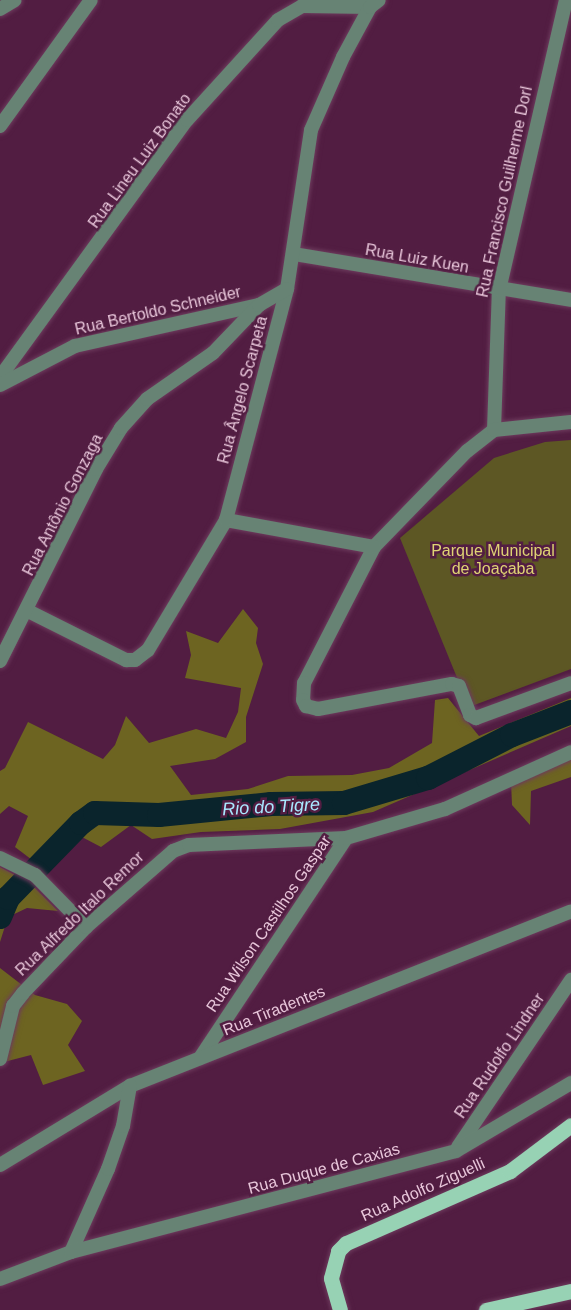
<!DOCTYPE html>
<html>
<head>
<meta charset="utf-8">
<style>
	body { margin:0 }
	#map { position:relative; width:571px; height:1310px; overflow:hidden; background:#521d42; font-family:Helvetica,sans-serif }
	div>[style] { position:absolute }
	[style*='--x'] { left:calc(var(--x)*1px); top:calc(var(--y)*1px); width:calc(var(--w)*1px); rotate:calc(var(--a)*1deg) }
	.green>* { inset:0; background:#5d5724 }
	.forest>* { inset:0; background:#6d6421 }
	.river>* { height:24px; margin:-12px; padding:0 12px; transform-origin:12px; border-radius:12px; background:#0a242c }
	.roads { filter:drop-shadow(0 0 2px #6d3b5d) drop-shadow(0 0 2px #6d3b5d) }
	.minor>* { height:14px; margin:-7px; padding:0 7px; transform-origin:7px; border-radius:7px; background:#678374 }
	.major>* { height:15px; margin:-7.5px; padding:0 7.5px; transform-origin:7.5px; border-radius:7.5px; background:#97d2b4 }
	span { translate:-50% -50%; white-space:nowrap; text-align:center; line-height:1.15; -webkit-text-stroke:5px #521d42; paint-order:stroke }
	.street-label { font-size:16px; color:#e8c6da }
	.park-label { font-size:16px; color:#dfd374 }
	.water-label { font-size:18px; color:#a9e8ff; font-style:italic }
</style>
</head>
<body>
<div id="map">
	<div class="green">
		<div style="clip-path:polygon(571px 440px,571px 669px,469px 707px,400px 538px,494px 458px,545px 442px)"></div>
	</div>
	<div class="forest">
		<div style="clip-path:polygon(243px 609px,258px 628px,256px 643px,263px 664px,246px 717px,246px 742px,215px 759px,170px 766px,191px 795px,248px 789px,288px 776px,352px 775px,389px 768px,432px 743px,435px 700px,448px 698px,479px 736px,571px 698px,571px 726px,373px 812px,280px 829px,201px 832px,152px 839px,131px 825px,101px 847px,80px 836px,44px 869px,15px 847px,28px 816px,9px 806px,0 814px,0 771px,5px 768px,28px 722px,103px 759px,115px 745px,126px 716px,149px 743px,196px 729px,226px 738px,238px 712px,241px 688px,185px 678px,191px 655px,186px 631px,218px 643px)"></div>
		<div style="clip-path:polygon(571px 754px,571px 777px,531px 791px,530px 825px,512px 805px,511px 782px)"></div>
		<div style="clip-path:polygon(0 867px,30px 883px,58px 911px,27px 908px,8px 917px,0 942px)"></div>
		<div style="clip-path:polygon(0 968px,35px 995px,67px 1004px,82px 1021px,68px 1045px,85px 1071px,43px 1085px,31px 1055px,0 1063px)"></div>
	</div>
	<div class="river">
		<div style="--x:0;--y:917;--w:21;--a:-67"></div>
		<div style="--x:8;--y:898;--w:105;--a:-45.8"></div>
		<div style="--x:81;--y:823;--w:17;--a:-36"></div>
		<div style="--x:95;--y:813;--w:64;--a:1.8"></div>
		<div style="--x:159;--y:815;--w:113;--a:-5.6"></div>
		<div style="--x:271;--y:804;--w:73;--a:-0.8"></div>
		<div style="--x:344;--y:803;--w:88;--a:-16.6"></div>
		<div style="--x:428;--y:778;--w:94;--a:-27.1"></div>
		<div style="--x:512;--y:735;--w:63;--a:-21.3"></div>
	</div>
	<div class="roads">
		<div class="minor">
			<div style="--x:0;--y:9;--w:17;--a:-31"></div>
			<div style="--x:0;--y:126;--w:155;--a:-54.2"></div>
			<div style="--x:294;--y:254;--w:281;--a:9.4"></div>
			<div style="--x:0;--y:377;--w:318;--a:-54"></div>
			<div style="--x:187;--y:120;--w:135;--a:-47.7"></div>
			<div style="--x:278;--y:20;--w:28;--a:-30"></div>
			<div style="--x:302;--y:6;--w:68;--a:0.8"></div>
			<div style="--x:0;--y:385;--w:85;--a:-27.5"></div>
			<div style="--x:75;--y:346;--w:189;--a:-12.6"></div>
			<div style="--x:494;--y:430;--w:34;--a:142"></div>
			<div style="--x:467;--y:451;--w:134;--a:134.1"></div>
			<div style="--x:374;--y:547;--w:153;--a:117.2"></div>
			<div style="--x:304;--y:683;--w:17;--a:93"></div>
			<div style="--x:303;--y:700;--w:7;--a:63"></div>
			<div style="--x:306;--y:706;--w:12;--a:14"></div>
			<div style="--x:318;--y:709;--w:136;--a:-10.6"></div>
			<div style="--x:452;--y:684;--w:7;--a:16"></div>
			<div style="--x:459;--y:686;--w:31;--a:69"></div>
			<div style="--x:470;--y:715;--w:7;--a:27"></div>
			<div style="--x:476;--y:718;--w:101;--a:-20.2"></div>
			<div style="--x:494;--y:430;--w:140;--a:-88"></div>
			<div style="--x:499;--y:290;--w:298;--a:-77"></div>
			<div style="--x:494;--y:430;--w:77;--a:-5.9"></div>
			<div style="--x:226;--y:520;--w:150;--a:10.3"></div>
			<div style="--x:28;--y:611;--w:110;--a:26.6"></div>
			<div style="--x:126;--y:660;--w:9;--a:0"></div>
			<div style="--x:135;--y:660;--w:16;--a:-38"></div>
			<div style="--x:148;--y:650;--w:152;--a:-59"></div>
			<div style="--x:226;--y:520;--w:239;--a:-75.2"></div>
			<div style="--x:287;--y:289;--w:161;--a:-81.4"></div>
			<div style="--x:311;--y:130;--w:80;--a:-66.3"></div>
			<div style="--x:343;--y:57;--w:57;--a:-61.6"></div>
			<div style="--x:370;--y:7;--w:11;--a:-38"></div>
			<div style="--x:0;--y:661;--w:215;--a:-63.4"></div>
			<div style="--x:96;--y:469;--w:48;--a:-58.6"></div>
			<div style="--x:121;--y:428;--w:39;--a:-48"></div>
			<div style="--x:147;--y:399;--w:80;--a:-34.9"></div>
			<div style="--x:213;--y:353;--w:66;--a:-46.2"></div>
			<div style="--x:259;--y:305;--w:32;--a:-30"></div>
			<div style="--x:0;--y:858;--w:39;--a:26"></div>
			<div style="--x:35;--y:875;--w:73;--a:45.6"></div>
			<div style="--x:200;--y:1058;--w:264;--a:-56.4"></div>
			<div style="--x:0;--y:1059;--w:55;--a:-76.2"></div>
			<div style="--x:13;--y:1006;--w:16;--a:-52"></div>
			<div style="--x:23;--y:993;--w:91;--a:-46.3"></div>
			<div style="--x:86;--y:927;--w:116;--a:-41.1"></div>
			<div style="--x:173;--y:851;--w:17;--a:-21"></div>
			<div style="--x:189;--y:845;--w:157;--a:-2.6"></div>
			<div style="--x:346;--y:838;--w:103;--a:-16.3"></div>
			<div style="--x:445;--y:809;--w:138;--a:-24.3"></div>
			<div style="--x:458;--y:1147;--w:202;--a:-55.9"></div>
			<div style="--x:0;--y:1165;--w:152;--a:-31.3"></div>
			<div style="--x:130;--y:1086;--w:474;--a:-21.6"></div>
			<div style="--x:71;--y:1252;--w:91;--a:-66"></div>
			<div style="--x:108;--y:1169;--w:46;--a:-70.8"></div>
			<div style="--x:123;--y:1126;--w:41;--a:-80.1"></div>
			<div style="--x:0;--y:1279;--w:76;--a:-20.8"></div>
			<div style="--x:71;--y:1252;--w:398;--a:-14.7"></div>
			<div style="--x:456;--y:1151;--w:134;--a:-30.6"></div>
		</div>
		<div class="major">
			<div style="--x:340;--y:1310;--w:33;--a:-106"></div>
			<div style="--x:331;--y:1278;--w:28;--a:-75"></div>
			<div style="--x:338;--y:1251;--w:11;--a:-45"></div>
			<div style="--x:346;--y:1243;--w:179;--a:-23.7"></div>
			<div style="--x:510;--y:1171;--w:76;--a:-37"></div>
			<div style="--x:486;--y:1310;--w:87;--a:-12.6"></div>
		</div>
	</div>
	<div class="street-label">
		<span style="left:140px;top:161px;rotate:-54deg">Rua Lineu Luiz Bonato</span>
		<span style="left:505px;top:192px;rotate:-78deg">Rua Francisco Guilherme Dorl</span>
		<span style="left:417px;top:259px;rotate:10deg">Rua Luiz Kuen</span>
		<span style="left:158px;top:311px;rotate:-13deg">Rua Bertoldo Schneider</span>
		<span style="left:243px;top:390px;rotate:-75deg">Rua Ângelo Scarpeta</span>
		<span style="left:63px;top:505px;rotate:-63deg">Rua Antônio Gonzaga</span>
		<span style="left:80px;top:914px;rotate:-44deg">Rua Alfredo Italo Remor</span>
		<span style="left:269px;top:924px;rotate:-56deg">Rua Wilson Castilhos Gaspar</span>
		<span style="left:274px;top:1011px;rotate:-22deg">Rua Tiradentes</span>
		<span style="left:500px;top:1056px;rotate:-56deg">Rua Rudolfo Lindner</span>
		<span style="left:324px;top:1169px;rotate:-15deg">Rua Duque de Caxias</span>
		<span style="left:423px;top:1190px;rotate:-24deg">Rua Adolfo Ziguelli</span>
	</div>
	<div class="park-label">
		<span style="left:493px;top:560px">Parque Municipal<br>de Joaçaba</span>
	</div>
	<div class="water-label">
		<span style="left:271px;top:807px;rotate:-3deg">Rio do Tigre</span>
	</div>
</div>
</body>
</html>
